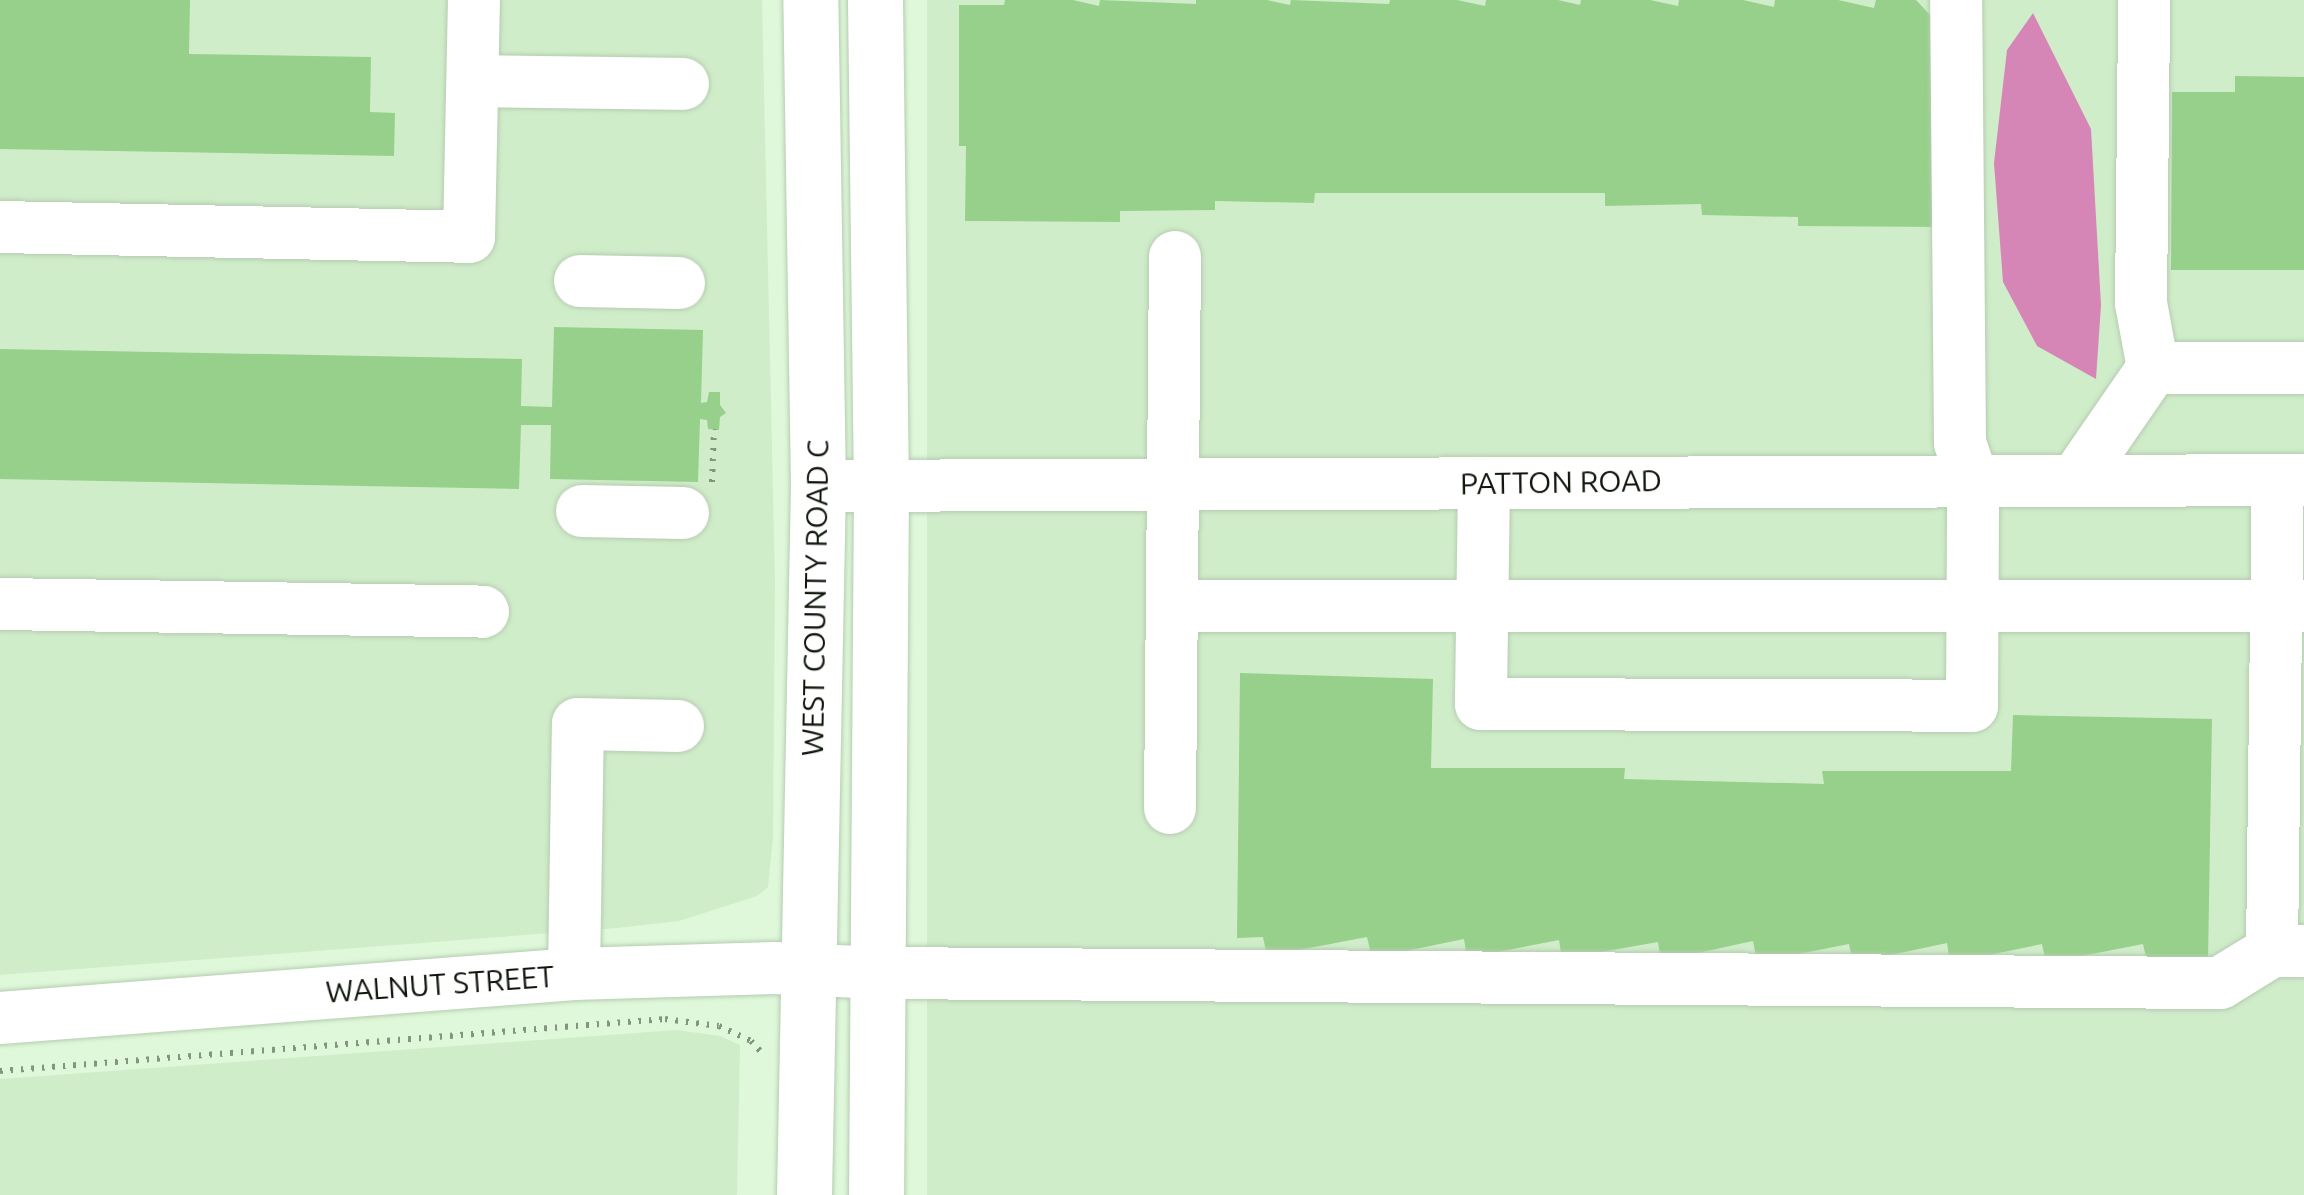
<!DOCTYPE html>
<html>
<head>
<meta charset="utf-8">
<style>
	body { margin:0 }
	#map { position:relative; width:2304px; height:1195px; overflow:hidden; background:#dff8da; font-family:Ubuntu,sans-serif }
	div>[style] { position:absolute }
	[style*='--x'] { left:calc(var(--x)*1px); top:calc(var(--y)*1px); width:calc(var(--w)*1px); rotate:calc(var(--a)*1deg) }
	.built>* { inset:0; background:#d0edca; transform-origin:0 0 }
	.water>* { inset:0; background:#d586b6 }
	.building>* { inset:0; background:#96d08a }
	.path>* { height:6px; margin-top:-3px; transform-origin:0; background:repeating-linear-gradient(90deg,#83947f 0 2.5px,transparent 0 10.5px) }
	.roads { filter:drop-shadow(0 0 2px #b5ccb0) drop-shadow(0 0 2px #b5ccb0) }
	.minor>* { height:52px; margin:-26px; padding:0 26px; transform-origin:26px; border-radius:26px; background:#fff }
	.major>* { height:55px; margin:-27.5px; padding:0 27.5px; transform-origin:27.5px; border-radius:27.5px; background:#fff }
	span { translate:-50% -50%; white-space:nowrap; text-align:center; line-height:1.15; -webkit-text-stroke:8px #fff; paint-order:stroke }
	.street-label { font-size:30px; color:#0f170d }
</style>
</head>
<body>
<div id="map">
	<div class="built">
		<div style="clip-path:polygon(0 0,762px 0,775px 582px,773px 838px,768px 887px,757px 896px,679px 921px,617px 928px,0 975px)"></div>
		<div style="left:927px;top:0;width:1377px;height:1195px"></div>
		<div style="clip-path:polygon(677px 1030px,720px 1036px,740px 1045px,737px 1195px,0 1195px,0 1079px)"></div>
	</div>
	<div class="water">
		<div style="clip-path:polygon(2033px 13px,2091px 129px,2101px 305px,2096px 379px,2037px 346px,2003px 282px,1994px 163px,2007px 50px)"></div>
	</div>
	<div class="building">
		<div style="clip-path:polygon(0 0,190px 0,189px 54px,371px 57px,370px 112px,395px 113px,394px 156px,0 149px)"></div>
		<div style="clip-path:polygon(1005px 0,1073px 0,1099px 6px,1100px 0,1196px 4px,1196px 0,1267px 0,1290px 5px,1291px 0,1389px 4px,1390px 0,1457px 0,1485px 6px,1486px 0,1558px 0,1580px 5px,1581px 0,1650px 0,1678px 6px,1679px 0,1743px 0,1774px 7px,1775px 0,1838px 0,1874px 8px,1876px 0,1916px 0,1946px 32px,1946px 227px,1798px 226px,1798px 217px,1702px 215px,1701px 204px,1605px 206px,1605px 193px,1315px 193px,1314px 203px,1215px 201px,1215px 210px,1120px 211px,1120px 222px,965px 221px,966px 146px,959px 146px,959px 5px,1004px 5px)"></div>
		<div style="clip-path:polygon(2235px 76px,2304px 77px,2304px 270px,2171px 270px,2172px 92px,2235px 92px)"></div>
		<div style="clip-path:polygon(554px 327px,703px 330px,701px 403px,707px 402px,709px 392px,720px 392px,720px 405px,726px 413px,720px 417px,719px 430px,708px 429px,707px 420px,700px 419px,698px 482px,550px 479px,551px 425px,521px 425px,519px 489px,0 479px,0 349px,522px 359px,521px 406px,552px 407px)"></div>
		<div style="clip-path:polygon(1240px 673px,1433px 679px,1431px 768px,1625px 768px,1624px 779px,1824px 784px,1822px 771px,2011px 771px,2013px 715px,2212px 719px,2208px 962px,2147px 962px,2143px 944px,2046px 963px,2042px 944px,1950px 963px,1947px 943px,1853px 963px,1849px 944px,1757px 962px,1753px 941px,1661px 961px,1658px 942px,1562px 959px,1559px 940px,1467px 958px,1464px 939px,1372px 958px,1367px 937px,1267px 956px,1263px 937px,1237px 938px)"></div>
	</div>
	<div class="path">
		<div style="--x:712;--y:482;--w:53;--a:-87.8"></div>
		<div style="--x:0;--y:1071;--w:667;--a:-4.47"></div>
		<div style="--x:665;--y:1019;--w:54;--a:7.4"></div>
		<div style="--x:719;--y:1026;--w:35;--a:25"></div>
		<div style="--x:751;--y:1041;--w:18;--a:47"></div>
	</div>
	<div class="roads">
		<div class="minor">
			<div style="--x:473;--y:81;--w:210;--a:0.8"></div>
			<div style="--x:0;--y:227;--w:469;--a:1.2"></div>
			<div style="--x:469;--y:237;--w:237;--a:-88.8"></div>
			<div style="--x:580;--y:281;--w:99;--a:1.2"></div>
			<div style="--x:2153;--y:368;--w:151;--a:0"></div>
			<div style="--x:2075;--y:481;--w:137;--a:-55.4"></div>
			<div style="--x:2153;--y:368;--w:66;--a:-100.5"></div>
			<div style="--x:2141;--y:303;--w:303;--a:-89.4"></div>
			<div style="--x:1484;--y:483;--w:221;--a:90.8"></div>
			<div style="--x:1481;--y:704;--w:491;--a:0.2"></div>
			<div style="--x:1972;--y:706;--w:225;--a:-89.7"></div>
			<div style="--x:1973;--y:481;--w:40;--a:-108.9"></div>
			<div style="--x:1960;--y:443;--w:443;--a:-90.5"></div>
			<div style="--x:818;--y:486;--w:1486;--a:-0.23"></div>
			<div style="--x:582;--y:511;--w:101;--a:1.1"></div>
			<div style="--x:0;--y:604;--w:483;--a:0.9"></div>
			<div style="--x:1172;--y:606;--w:1132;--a:0"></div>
			<div style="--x:1170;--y:808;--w:551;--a:-89.48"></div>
			<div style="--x:2272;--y:951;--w:471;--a:-89.3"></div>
			<div style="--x:574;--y:974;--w:250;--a:-89.1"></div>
			<div style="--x:578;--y:724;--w:100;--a:1.1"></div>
			<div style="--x:0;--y:1018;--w:576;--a:-4.38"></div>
			<div style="--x:574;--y:974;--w:200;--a:-1.7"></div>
			<div style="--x:774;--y:968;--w:106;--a:2.7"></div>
			<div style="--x:880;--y:973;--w:1340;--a:0.43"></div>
			<div style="--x:2220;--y:983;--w:61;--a:-31.6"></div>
			<div style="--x:2272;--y:951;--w:32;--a:0"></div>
		</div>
		<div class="major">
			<div style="--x:875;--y:0;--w:486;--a:89.3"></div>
			<div style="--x:881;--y:486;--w:709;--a:90.4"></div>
			<div style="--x:804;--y:1195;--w:709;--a:-88.87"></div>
			<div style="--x:818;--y:486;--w:486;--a:-90.9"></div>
		</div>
	</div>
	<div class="street-label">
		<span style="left:1561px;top:482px;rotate:-1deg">PATTON ROAD</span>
		<span style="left:815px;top:598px;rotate:-89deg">WEST COUNTY ROAD C</span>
		<span style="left:440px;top:984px;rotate:-4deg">WALNUT STREET</span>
	</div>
</div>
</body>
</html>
